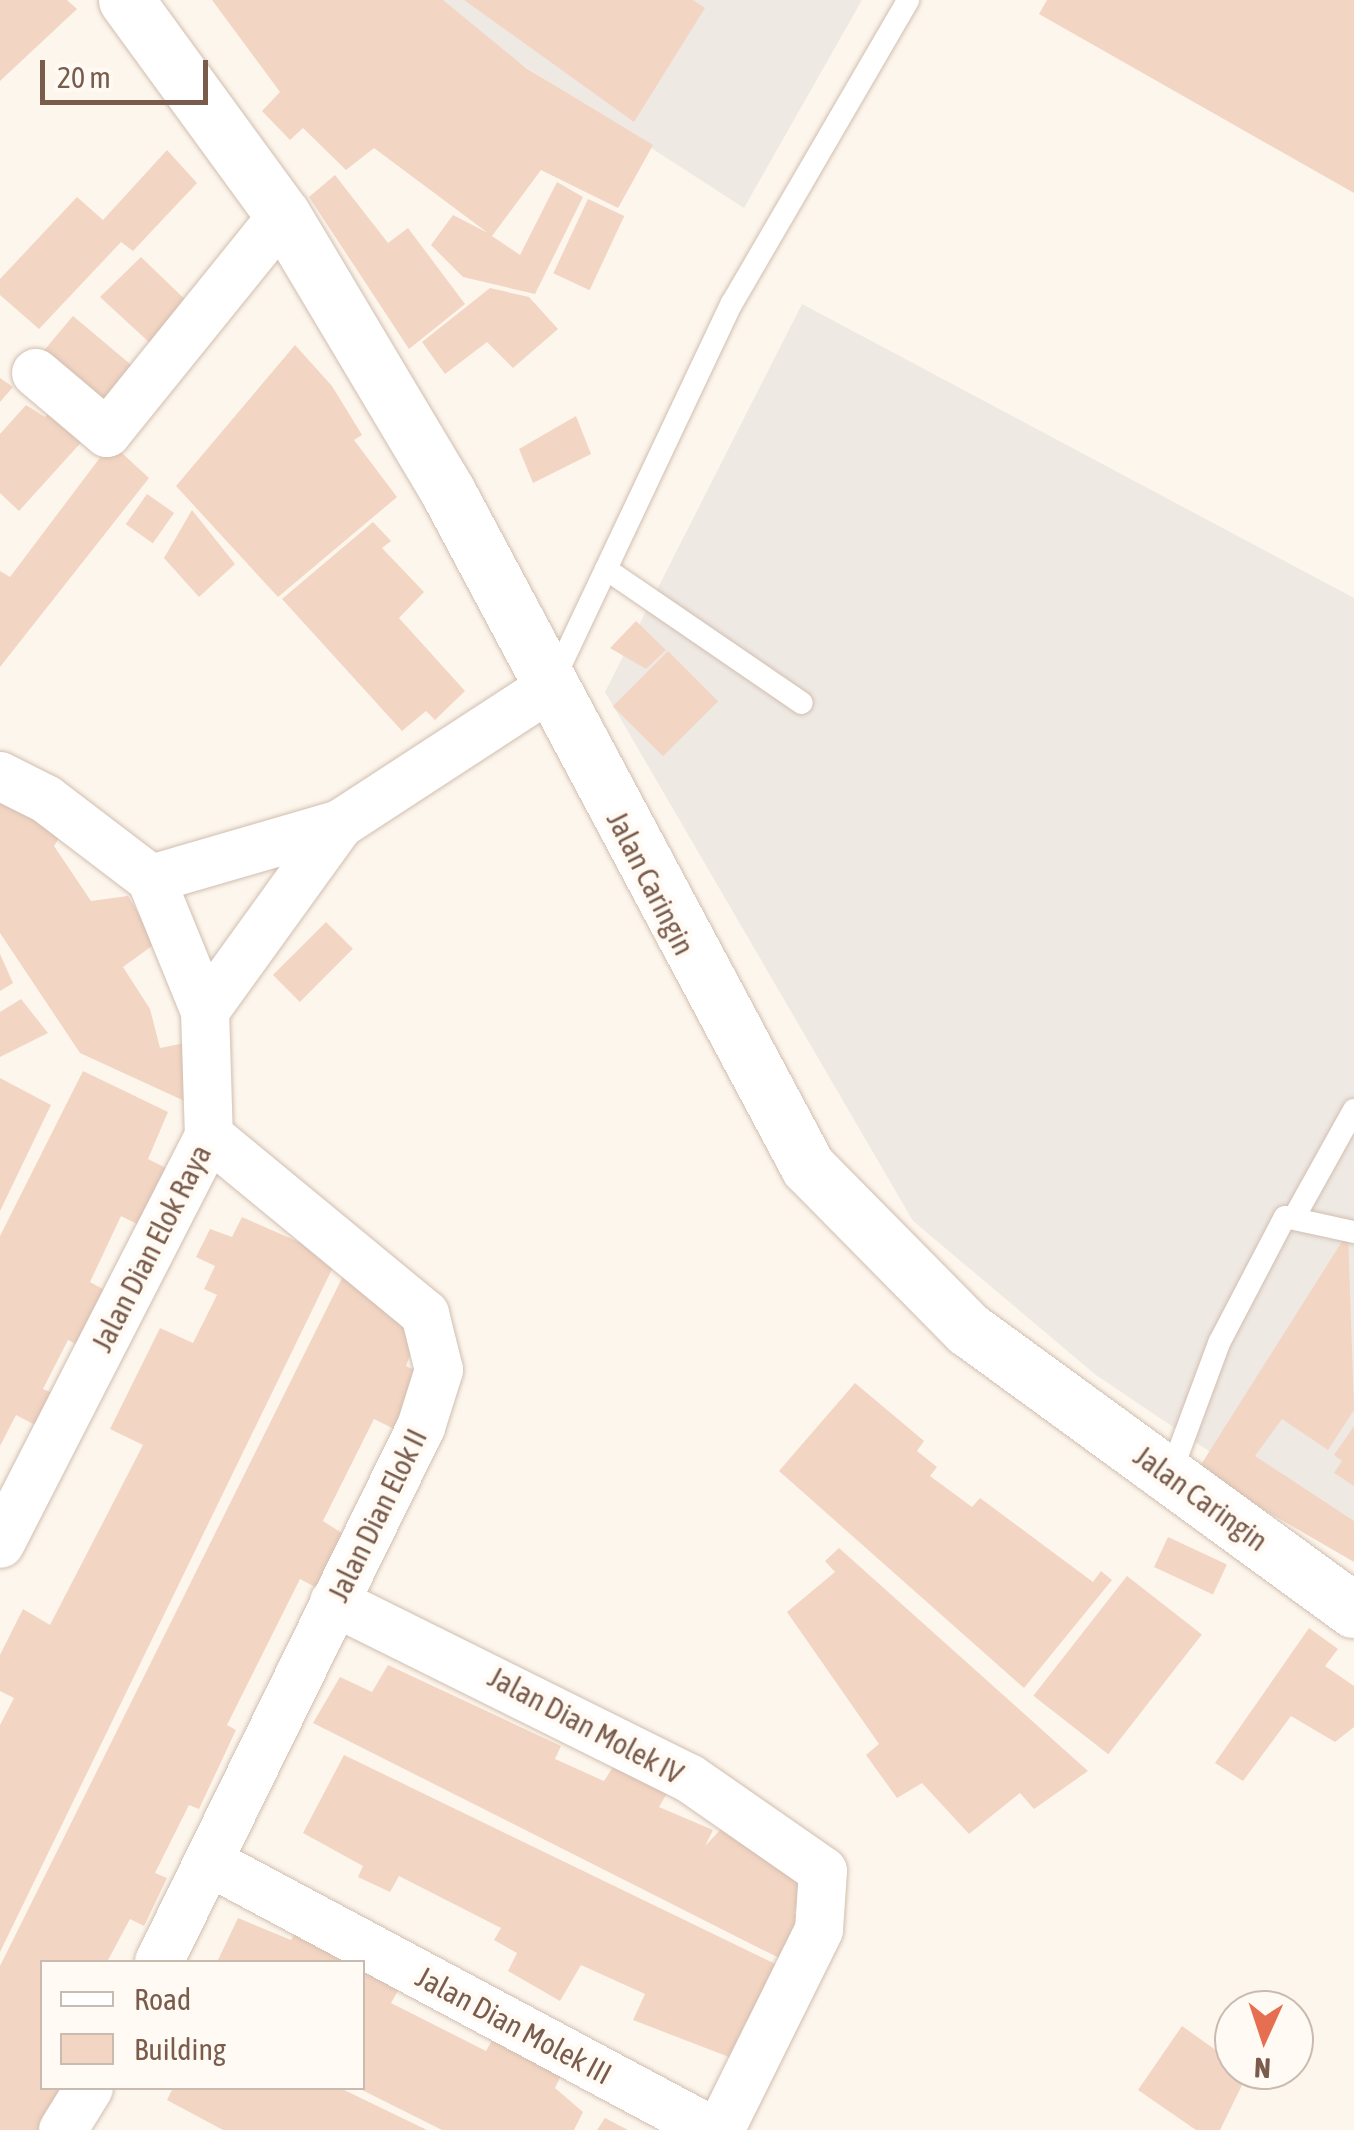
<!DOCTYPE html>
<html>
<head>
<meta charset="utf-8">
<style>
	body { margin:0 }
	#map { position:relative; width:1354px; height:2130px; overflow:hidden; background:#fdf6ec; font-family:"Asap Condensed",sans-serif }
	div>[style] { position:absolute }
	[style*='--x'] { left:calc(var(--x)*1px); top:calc(var(--y)*1px); width:calc(var(--w)*1px); rotate:calc(var(--a)*1deg) }
	.industrial>* { inset:0; background:#efe9e4 }
	.building>* { inset:0; background:#f3d5c3; transform-origin:0 0 }
	.roads { filter:drop-shadow(0 0 2px #d1beb0) drop-shadow(0 0 2px #d1beb0) }
	.service>* { height:22px; margin:-11px; padding:0 11px; transform-origin:11px; border-radius:11px; background:#fff }
	.minor>* { height:48px; margin:-24px; padding:0 24px; transform-origin:24px; border-radius:24px; background:#fff }
	.secondary>* { height:55px; margin:-27.5px; padding:0 27.5px; transform-origin:27.5px; border-radius:27.5px; background:#fff }
	span { translate:-50% -50%; white-space:nowrap; text-align:center; line-height:1.15; -webkit-text-stroke:9px #fffaf3; paint-order:stroke }
	.street-label { font-size:30px; color:#7a5c4d }
	.legend { position:absolute; left:40px; top:1960px; width:325px; height:130px; box-sizing:border-box; background:#fffaf3; border:2px solid #cabbb1; margin:0; padding:12px 18px; list-style:none; font-size:30px; color:#7a5c4d }
	.legend li { display:flex; align-items:center; gap:20px; height:50px }
	.legend b { width:50px; border:2px solid #cabbb1 }
	.north { position:absolute; left:1214px; top:1990px; width:100px; height:100px; box-sizing:border-box; background:#fffaf3; border:2px solid #cabbb1; border-radius:50%; rotate:183deg; font-size:28px; font-weight:700; line-height:40px; text-align:center; color:#7a5c4d }
	.north::after { content:''; display:block; margin:auto; width:35px; height:45px; background:#e76f51; clip-path:polygon(50% 0,100% 100%,50% 72%,0 100%) }
	.scale { position:absolute; left:40px; top:60px; width:168px; height:45px; box-sizing:border-box; border:5px solid #7a5c4d; border-top:0; padding-left:12px; font-size:30px; line-height:35px; white-space:nowrap; color:#7a5c4d; -webkit-text-stroke:8px #fffaf3; paint-order:stroke }
</style>
</head>
<body>
<div id="map">
	<div class="industrial">
		<div style="clip-path:polygon(422px 0,862px 0,744px 208px)"></div>
		<div style="clip-path:polygon(802px 304px,1354px 598px,1354px 1549px,1096px 1375px,913px 1221px,605px 692px)"></div>
	</div>
	<div class="building">
		<div style="clip-path:polygon(0 0,67px 0,77px 9px,0 81px)"></div>
		<div style="clip-path:polygon(212px 0,443px 0,526px 68px,653px 145px,618px 208px,541px 170px,492px 236px,520px 255px,557px 182px,583px 197px,535px 294px,463px 277px,431px 245px,453px 215px,488px 233px,374px 148px,346px 170px,303px 128px,290px 140px,262px 111px,280px 92px)"></div>
		<div style="clip-path:polygon(464px 0,693px 0,705px 8px,634px 122px)"></div>
		<div style="clip-path:polygon(1047px 0,1354px 0,1354px 193px,1039px 14px)"></div>
		<div style="clip-path:polygon(167px 150px,197px 183px,133px 251px,121px 242px,39px 329px,0 295px,0 279px,77px 197px,103px 220px)"></div>
		<div style="clip-path:polygon(335px 175px,388px 243px,408px 228px,465px 304px,409px 349px,309px 197px)"></div>
		<div style="left:588px;top:199px;width:40px;height:82px;rotate:25deg"></div>
		<div style="clip-path:polygon(141px 257px,196px 310px,151px 344px,100px 297px)"></div>
		<div style="clip-path:polygon(490px 288px,529px 297px,558px 329px,513px 368px,487px 342px,445px 374px,422px 342px)"></div>
		<div style="left:73px;top:316px;width:94px;height:46px;rotate:40deg"></div>
		<div style="clip-path:polygon(295px 345px,332px 386px,362px 435px,354px 440px,397px 497px,278px 597px,176px 486px)"></div>
		<div style="clip-path:polygon(0 378px,13px 387px,0 402px)"></div>
		<div style="clip-path:polygon(26px 405px,45px 417px,52px 409px,86px 437px,19px 511px,0 493px,0 434px)"></div>
		<div style="clip-path:polygon(576px 416px,591px 454px,533px 483px,519px 449px)"></div>
		<div style="clip-path:polygon(111px 443px,149px 478px,0 667px,0 571px,10px 577px)"></div>
		<div style="left:147px;top:494px;width:33px;height:37px;rotate:35deg"></div>
		<div style="clip-path:polygon(192px 510px,235px 564px,199px 597px,164px 558px)"></div>
		<div style="clip-path:polygon(373px 522px,391px 541px,382px 548px,424px 592px,399px 618px,465px 691px,435px 720px,426px 711px,402px 731px,282px 599px)"></div>
		<div style="clip-path:polygon(636px 621px,666px 650px,646px 669px,610px 648px)"></div>
		<div style="left:668px;top:651px;width:71px;height:78px;rotate:45deg"></div>
		<div style="clip-path:polygon(0 790px,68px 823px,54px 846px,91px 901px,128px 896px,156px 943px,123px 967px,150px 1009px,160px 1048px,185px 1043px,191px 1104px,80px 1053px,0 933px)"></div>
		<div style="left:326px;top:922px;width:38px;height:75px;rotate:45deg"></div>
		<div style="clip-path:polygon(0 954px,13px 983px,0 991px)"></div>
		<div style="clip-path:polygon(21px 999px,48px 1033px,0 1057px,0 1012px)"></div>
		<div style="clip-path:polygon(83px 1071px,168px 1112px,148px 1159px,172px 1171px,143px 1227px,121px 1216px,90px 1282px,108px 1292px,84px 1348px,68px 1340px,43px 1389px,57px 1395px,39px 1427px,16px 1415px,0 1446px,0 1236px)"></div>
		<div style="clip-path:polygon(0 1078px,51px 1105px,0 1211px)"></div>
		<div style="clip-path:polygon(242px 1217px,337px 1259px,0 1952px,0 1725px,14px 1698px,0 1691px,0 1655px,23px 1609px,50px 1625px,143px 1445px,110px 1429px,160px 1328px,193px 1343px,217px 1295px,204px 1289px,215px 1266px,196px 1257px,210px 1229px,232px 1237px)"></div>
		<div style="clip-path:polygon(1348px 1232px,1354px 1410px,1328px 1450px,1282px 1419px,1255px 1456px,1354px 1521px,1354px 1562px,1197px 1471px)"></div>
		<div style="clip-path:polygon(349px 1264px,421px 1327px,406px 1366px,429px 1377px,396px 1430px,374px 1419px,323px 1521px,345px 1535px,319px 1589px,300px 1579px,227px 1725px,236px 1730px,199px 1809px,189px 1805px,155px 1873px,167px 1878px,144px 1926px,130px 1919px,107px 1962px,42px 1962px,42px 2088px,73px 2088px,51px 2130px,0 2130px,0 1966px)"></div>
		<div style="clip-path:polygon(855px 1383px,924px 1441px,917px 1451px,937px 1467px,930px 1476px,972px 1507px,980px 1498px,1093px 1582px,1101px 1571px,1112px 1580px,1024px 1688px,779px 1471px)"></div>
		<div style="clip-path:polygon(1354px 1426px,1354px 1486px,1334px 1473px,1342px 1461px,1334px 1455px)"></div>
		<div style="left:1168px;top:1537px;width:65px;height:33px;rotate:25deg"></div>
		<div style="clip-path:polygon(839px 1548px,1088px 1771px,1034px 1809px,1020px 1793px,969px 1834px,922px 1783px,897px 1798px,866px 1755px,879px 1744px,787px 1612px,835px 1572px,825px 1561px)"></div>
		<div style="left:1127px;top:1576px;width:95px;height:152px;rotate:38deg"></div>
		<div style="clip-path:polygon(1309px 1628px,1338px 1649px,1325px 1666px,1354px 1686px,1354px 1727px,1335px 1742px,1291px 1716px,1243px 1781px,1215px 1763px)"></div>
		<div style="clip-path:polygon(388px 1665px,561px 1746px,555px 1759px,604px 1781px,624px 1750px,677px 1776px,659px 1807px,713px 1830px,705px 1846px,724px 1826px,812px 1881px,794px 1913px,817px 1924px,793px 1965px,313px 1723px,340px 1677px,372px 1692px)"></div>
		<div style="clip-path:polygon(344px 1755px,790px 1971px,762px 2027px,746px 2022px,729px 2057px,633px 2020px,645px 1994px,581px 1965px,560px 2001px,508px 1971px,517px 1953px,494px 1940px,501px 1928px,399px 1876px,390px 1892px,358px 1877px,363px 1866px,303px 1833px)"></div>
		<div style="clip-path:polygon(238px 1918px,291px 1940px,299px 1925px,404px 1980px,391px 2003px,486px 2051px,499px 2028px,563px 2071px,555px 2088px,583px 2112px,574px 2130px,442px 2130px,362px 2090px,362px 1962px,217px 1962px)"></div>
		<div style="clip-path:polygon(1182px 2026px,1248px 2073px,1220px 2130px,1196px 2130px,1138px 2090px)"></div>
		<div style="clip-path:polygon(173px 2088px,340px 2088px,427px 2130px,223px 2130px,167px 2100px)"></div>
		<div style="clip-path:polygon(605px 2118px,628px 2130px,597px 2130px)"></div>
	</div>
	<div class="roads">
		<div class="service">
			<div style="--x:606;--y:569;--w:237;--a:34.4"></div>
			<div style="--x:554;--y:679;--w:416;--a:-64.7"></div>
			<div style="--x:732;--y:303;--w:350;--a:-59.8"></div>
			<div style="--x:1296;--y:1214;--w:119;--a:-60.9"></div>
			<div style="--x:1170;--y:1475;--w:141;--a:-69.6"></div>
			<div style="--x:1219;--y:1343;--w:142;--a:-62.4"></div>
			<div style="--x:1285;--y:1217;--w:71;--a:12.3"></div>
		</div>
		<div class="minor">
			<div style="--x:36;--y:373;--w:93;--a:40.2"></div>
			<div style="--x:107;--y:433;--w:280;--a:-51.1"></div>
			<div style="--x:0;--y:776;--w:51;--a:26.6"></div>
			<div style="--x:46;--y:799;--w:132;--a:37.3"></div>
			<div style="--x:151;--y:879;--w:143;--a:67.8"></div>
			<div style="--x:205;--y:1011;--w:125;--a:88.2"></div>
			<div style="--x:209;--y:1136;--w:458;--a:117.1"></div>
			<div style="--x:151;--y:879;--w:197;--a:-16.2"></div>
			<div style="--x:340;--y:824;--w:251;--a:-33.1"></div>
			<div style="--x:205;--y:1011;--w:231;--a:-54.2"></div>
			<div style="--x:334;--y:1602;--w:396;--a:26.4"></div>
			<div style="--x:689;--y:1778;--w:163;--a:34.8"></div>
			<div style="--x:823;--y:1871;--w:59;--a:93.9"></div>
			<div style="--x:819;--y:1930;--w:223;--a:116.3"></div>
			<div style="--x:211;--y:1863;--w:567;--a:28.1"></div>
			<div style="--x:159;--y:1962;--w:596;--a:-63.91"></div>
			<div style="--x:421;--y:1427;--w:60;--a:-72.5"></div>
			<div style="--x:439;--y:1370;--w:58;--a:-104"></div>
			<div style="--x:425;--y:1314;--w:280;--a:-140.5"></div>
			<div style="--x:63;--y:2130;--w:49;--a:-58.2"></div>
		</div>
		<div class="secondary">
			<div style="--x:126;--y:0;--w:266;--a:53.9"></div>
			<div style="--x:283;--y:215;--w:322;--a:59.2"></div>
			<div style="--x:448;--y:492;--w:765;--a:61.93"></div>
			<div style="--x:808;--y:1167;--w:228;--a:45.4"></div>
			<div style="--x:968;--y:1329;--w:477;--a:36.1"></div>
		</div>
	</div>
	<div class="street-label">
		<span style="left:651px;top:883px;rotate:63deg">Jalan Caringin</span>
		<span style="left:151px;top:1248px;rotate:-63deg">Jalan Dian Elok Raya</span>
		<span style="left:1201px;top:1498px;rotate:36deg">Jalan Caringin</span>
		<span style="left:377px;top:1515px;rotate:-64deg">Jalan Dian Elok II</span>
		<span style="left:586px;top:1725px;rotate:28deg">Jalan Dian Molek IV</span>
		<span style="left:514px;top:2025px;rotate:28deg">Jalan Dian Molek III</span>
	</div>
	<ul class="legend">
	<li><b style="height:12px;background:#fff"></b>Road</li>
	<li><b style="height:28px;background:#f3d5c3"></b>Building</li>
	</ul>
	<div class="north">N</div>
	<div class="scale">20 m</div>
</div>
</body>
</html>
